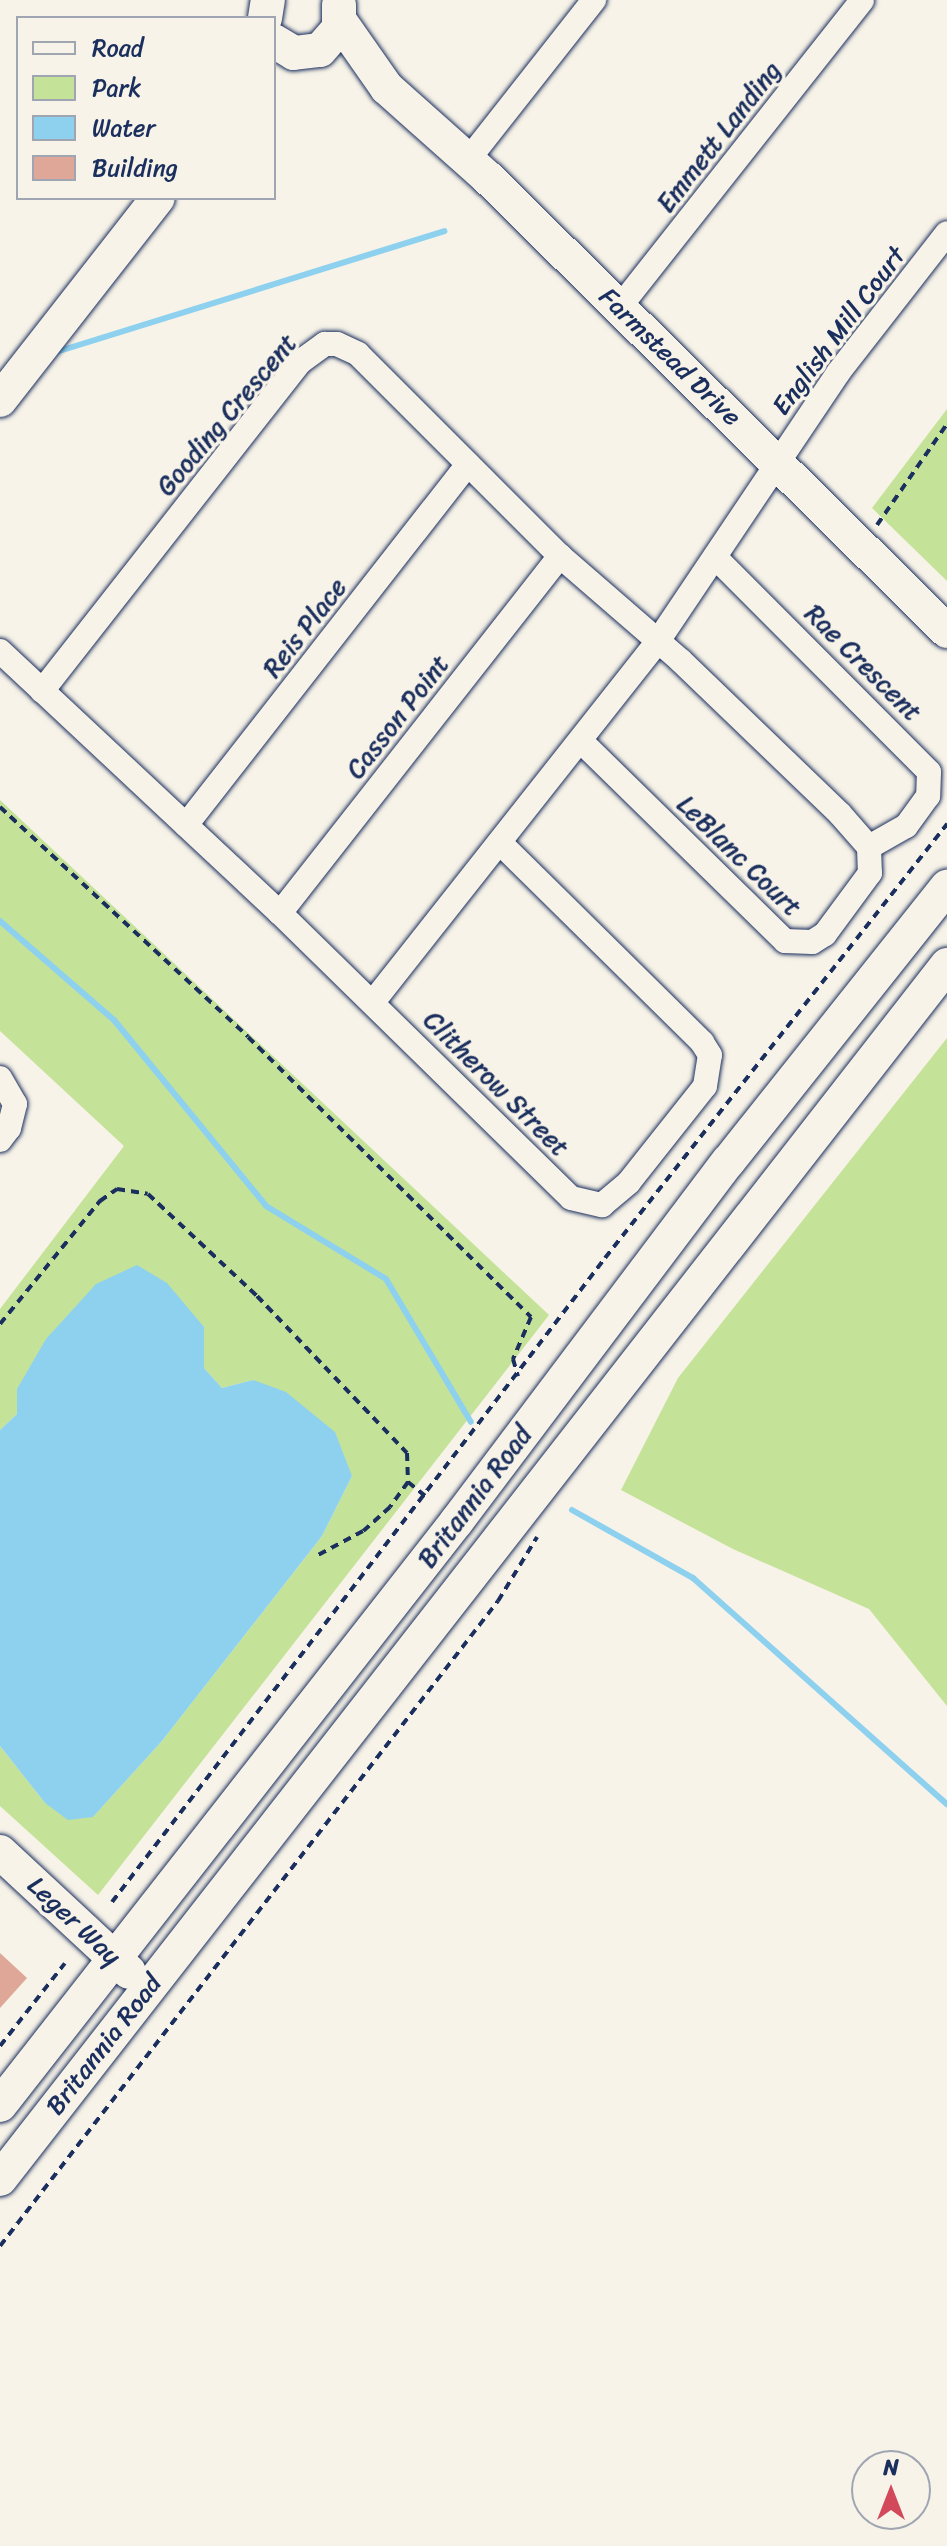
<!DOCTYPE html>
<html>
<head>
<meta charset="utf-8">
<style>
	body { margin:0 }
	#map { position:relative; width:947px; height:2546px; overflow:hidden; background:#f7f3e8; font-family:Sriracha,sans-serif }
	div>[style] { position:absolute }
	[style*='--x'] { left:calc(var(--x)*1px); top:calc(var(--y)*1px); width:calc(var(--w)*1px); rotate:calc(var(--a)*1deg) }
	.green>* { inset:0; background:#c5e299 }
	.water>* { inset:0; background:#8ed1ef }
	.stream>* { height:6px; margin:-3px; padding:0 3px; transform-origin:3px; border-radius:3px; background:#8ed1ef }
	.building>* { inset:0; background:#dfa797 }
	.path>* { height:4px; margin-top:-2px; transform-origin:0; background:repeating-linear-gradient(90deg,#1b2f5e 0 8px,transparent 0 14px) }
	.roads { filter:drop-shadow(0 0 2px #1b2f5e) drop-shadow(0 0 2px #1b2f5e) }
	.street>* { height:24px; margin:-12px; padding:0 12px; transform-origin:12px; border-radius:12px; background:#f7f3e8 }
	.secondary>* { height:34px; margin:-17px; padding:0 17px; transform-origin:17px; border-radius:17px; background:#f7f3e8 }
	span { translate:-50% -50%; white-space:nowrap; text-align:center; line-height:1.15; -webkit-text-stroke:7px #f7f3e8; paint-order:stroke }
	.street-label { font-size:26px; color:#1b2f5e }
	.legend { position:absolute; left:16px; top:16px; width:260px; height:184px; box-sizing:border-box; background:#f7f3e8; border:2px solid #9fa5b1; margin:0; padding:10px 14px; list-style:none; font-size:24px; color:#1b2f5e }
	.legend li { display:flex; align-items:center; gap:16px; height:40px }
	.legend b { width:40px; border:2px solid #9fa5b1 }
	.north { position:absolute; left:851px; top:2450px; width:80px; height:80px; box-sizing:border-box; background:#f7f3e8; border:2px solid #9fa5b1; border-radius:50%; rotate:0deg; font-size:22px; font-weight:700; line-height:32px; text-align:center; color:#1b2f5e }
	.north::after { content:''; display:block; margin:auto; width:28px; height:36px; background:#d1495b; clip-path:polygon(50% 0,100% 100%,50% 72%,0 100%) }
</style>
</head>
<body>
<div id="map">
	<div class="green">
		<div style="clip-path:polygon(947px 409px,947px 581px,872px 508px)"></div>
		<div style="clip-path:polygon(0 800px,549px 1315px,98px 1895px,0 1806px,0 1746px,45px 1803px,93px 1817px,162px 1741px,322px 1536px,352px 1476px,253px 1380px,222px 1388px,204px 1368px,204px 1327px,18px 1389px,17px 1414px,0 1430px,0 1309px,124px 1146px,0 1031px)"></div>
		<div style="clip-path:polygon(947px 1038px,947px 1706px,869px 1609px,733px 1549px,621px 1490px,678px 1378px)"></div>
	</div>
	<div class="water">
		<div style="clip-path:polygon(137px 1265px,167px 1283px,204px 1327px,204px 1368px,222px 1388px,253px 1380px,286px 1392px,335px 1432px,352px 1476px,322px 1536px,162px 1741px,93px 1817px,68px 1820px,45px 1803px,0 1746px,0 1430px,17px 1414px,17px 1389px,46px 1339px,96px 1284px)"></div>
	</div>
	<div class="stream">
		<div style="--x:53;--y:353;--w:410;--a:-17.3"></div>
		<div style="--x:0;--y:921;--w:151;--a:41"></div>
		<div style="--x:114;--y:1020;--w:240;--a:50.7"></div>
		<div style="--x:266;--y:1206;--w:140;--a:31.3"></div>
		<div style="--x:386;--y:1279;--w:166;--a:59.3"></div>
		<div style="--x:572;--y:1510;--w:139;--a:29.3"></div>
		<div style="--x:693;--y:1578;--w:340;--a:41.7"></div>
	</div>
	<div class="building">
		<div style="clip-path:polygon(0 1953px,27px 1978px,0 2008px)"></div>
	</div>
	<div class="path">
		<div style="--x:877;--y:525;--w:123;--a:-55.3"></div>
		<div style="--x:0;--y:807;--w:338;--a:42.8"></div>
		<div style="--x:248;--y:1037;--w:398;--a:44.7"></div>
		<div style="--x:531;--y:1317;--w:46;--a:113.2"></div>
		<div style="--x:513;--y:1359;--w:18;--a:74"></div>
		<div style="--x:0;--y:1324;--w:159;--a:-50.9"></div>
		<div style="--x:100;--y:1201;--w:21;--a:-35"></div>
		<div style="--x:117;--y:1189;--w:31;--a:9"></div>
		<div style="--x:148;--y:1194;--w:149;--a:43.1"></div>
		<div style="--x:257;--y:1296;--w:217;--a:46.3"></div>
		<div style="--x:407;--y:1453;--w:29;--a:88"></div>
		<div style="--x:408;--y:1482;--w:31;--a:126"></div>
		<div style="--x:390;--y:1507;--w:36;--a:138"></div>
		<div style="--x:363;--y:1531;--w:51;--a:151.9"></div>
		<div style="--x:408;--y:1482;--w:22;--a:39"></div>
		<div style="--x:112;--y:1902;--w:811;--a:-52.56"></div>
		<div style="--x:605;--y:1258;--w:553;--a:-51.76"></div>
		<div style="--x:0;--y:2046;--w:105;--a:-51.9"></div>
		<div style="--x:0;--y:2246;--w:815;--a:-52.33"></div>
		<div style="--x:498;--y:1601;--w:75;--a:-58.6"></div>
	</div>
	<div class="roads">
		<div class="street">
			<div style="--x:468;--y:160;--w:204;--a:-51.8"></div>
			<div style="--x:619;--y:308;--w:392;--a:-51.7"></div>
			<div style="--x:715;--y:557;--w:303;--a:45.1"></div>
			<div style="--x:929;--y:772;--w:24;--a:92"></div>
			<div style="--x:928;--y:796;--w:37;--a:126"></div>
			<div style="--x:906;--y:826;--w:43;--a:150.4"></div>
			<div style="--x:0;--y:651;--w:383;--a:43.1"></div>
			<div style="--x:280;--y:913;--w:407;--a:44.4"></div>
			<div style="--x:571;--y:1198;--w:32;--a:13"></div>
			<div style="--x:602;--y:1205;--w:35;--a:-40"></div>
			<div style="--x:629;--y:1182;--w:122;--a:-51.6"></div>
			<div style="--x:705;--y:1086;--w:31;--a:-81"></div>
			<div style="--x:710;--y:1055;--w:15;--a:-122"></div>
			<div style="--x:702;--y:1042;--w:284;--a:-135.4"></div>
			<div style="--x:42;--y:691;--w:418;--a:-51.9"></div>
			<div style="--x:300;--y:362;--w:31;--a:-36"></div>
			<div style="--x:325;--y:344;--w:12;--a:0"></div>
			<div style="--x:337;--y:344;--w:23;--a:25"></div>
			<div style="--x:358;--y:354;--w:286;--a:45"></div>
			<div style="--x:560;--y:556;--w:159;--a:40.9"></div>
			<div style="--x:680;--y:660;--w:222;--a:43.9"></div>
			<div style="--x:840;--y:814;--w:44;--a:48.7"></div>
			<div style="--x:869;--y:847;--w:26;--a:88"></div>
			<div style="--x:870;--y:873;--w:76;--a:126.4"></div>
			<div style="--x:825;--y:934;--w:15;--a:148"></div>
			<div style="--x:812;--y:942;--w:27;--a:-178"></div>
			<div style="--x:785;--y:941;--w:286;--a:-135.6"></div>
			<div style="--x:186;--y:825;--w:458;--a:-52"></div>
			<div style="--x:280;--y:913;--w:454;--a:-51.9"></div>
			<div style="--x:373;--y:1002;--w:460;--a:-51.7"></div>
			<div style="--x:658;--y:641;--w:323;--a:-56.1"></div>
			<div style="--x:838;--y:373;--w:177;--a:-52.1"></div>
			<div style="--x:0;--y:1078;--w:30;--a:60"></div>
			<div style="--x:15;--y:1104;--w:25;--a:104"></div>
			<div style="--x:9;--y:1128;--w:15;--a:127"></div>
		</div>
		<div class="secondary">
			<div style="--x:265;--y:18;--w:18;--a:-81"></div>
			<div style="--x:340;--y:21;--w:82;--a:55"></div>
			<div style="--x:387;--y:88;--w:135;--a:41.7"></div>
			<div style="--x:488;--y:178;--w:645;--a:44.62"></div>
			<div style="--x:274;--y:41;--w:23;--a:31"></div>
			<div style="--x:294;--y:53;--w:26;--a:-7"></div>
			<div style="--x:320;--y:50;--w:29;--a:-49"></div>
			<div style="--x:339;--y:28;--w:23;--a:-90"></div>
			<div style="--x:0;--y:400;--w:256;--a:-52"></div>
			<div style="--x:0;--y:1852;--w:176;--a:42.9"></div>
			<div style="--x:0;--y:2105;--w:742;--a:-51.96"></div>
			<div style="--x:457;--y:1521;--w:450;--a:-53"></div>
			<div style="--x:728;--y:1162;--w:352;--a:-51.5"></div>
			<div style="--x:0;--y:2179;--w:1540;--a:-52.04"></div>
		</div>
	</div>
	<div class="street-label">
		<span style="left:719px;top:137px;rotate:-52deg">Emmett Landing</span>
		<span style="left:839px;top:331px;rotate:-53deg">English Mill Court</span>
		<span style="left:670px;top:357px;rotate:44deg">Farmstead Drive</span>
		<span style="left:227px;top:415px;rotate:-50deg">Gooding Crescent</span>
		<span style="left:305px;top:628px;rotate:-52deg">Reis Place</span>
		<span style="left:863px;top:663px;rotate:45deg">Rae Crescent</span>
		<span style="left:398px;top:717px;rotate:-52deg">Casson Point</span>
		<span style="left:739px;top:856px;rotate:44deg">LeBlanc Court</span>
		<span style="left:496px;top:1084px;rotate:45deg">Clitherow Street</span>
		<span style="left:475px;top:1497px;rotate:-53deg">Britannia Road</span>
		<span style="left:74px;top:1921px;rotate:43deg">Leger Way</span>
		<span style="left:104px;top:2045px;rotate:-52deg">Britannia Road</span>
	</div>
	<ul class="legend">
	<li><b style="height:10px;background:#f7f3e8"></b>Road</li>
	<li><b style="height:22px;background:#c5e299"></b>Park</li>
	<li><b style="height:22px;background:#8ed1ef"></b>Water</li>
	<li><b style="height:22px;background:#dfa797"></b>Building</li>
	</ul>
	<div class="north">N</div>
</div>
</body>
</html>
